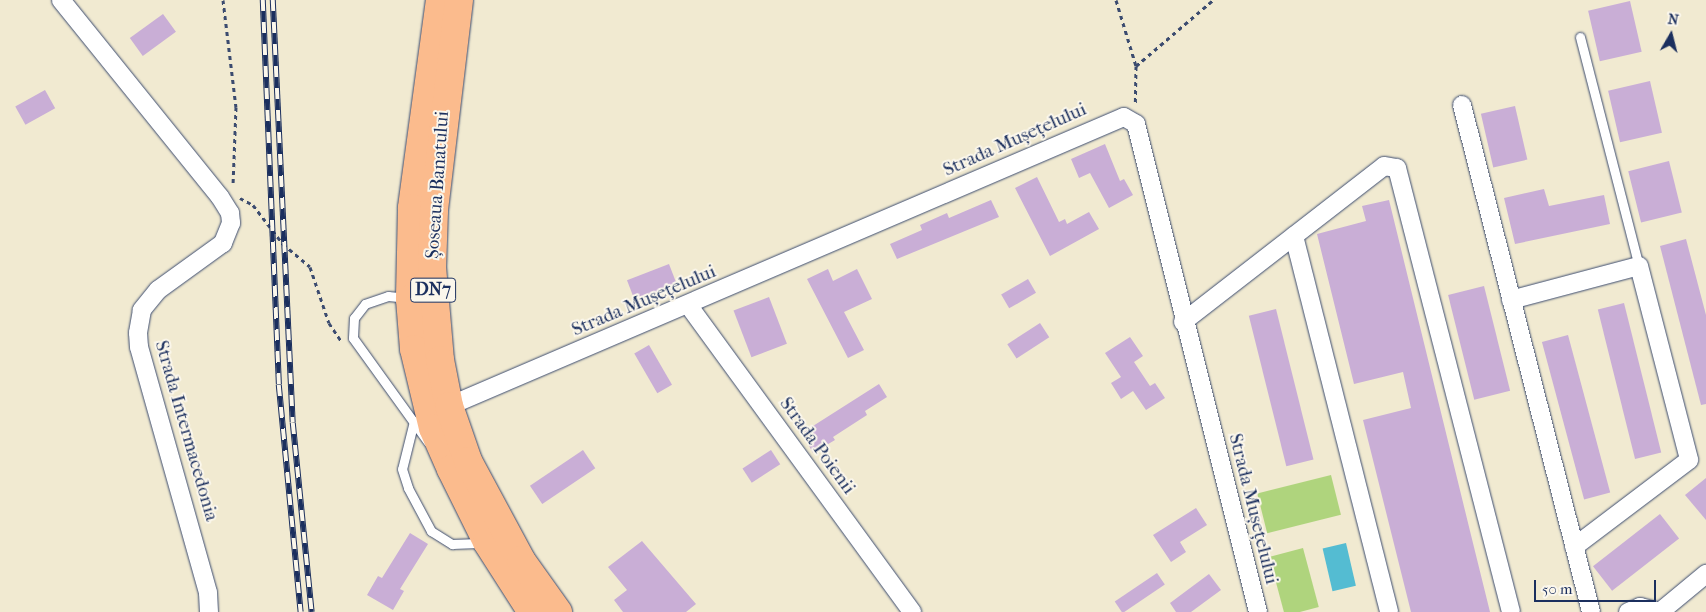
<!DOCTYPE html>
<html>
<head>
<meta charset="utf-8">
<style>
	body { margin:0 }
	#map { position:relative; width:1706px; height:612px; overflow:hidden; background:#f1ead1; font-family:"IM FELL French Canon",serif }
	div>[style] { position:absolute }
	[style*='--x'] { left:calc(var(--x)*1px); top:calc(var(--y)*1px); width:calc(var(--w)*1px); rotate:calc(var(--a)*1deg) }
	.green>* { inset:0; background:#afd47d; transform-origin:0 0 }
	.water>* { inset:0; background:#54bcd2; transform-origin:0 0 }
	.building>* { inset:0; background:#c9aed6; transform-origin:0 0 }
	.path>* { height:3px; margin-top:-1.5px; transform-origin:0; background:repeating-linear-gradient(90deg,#3b4b6f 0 4px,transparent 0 8px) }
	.roads { filter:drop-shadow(0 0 1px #3b4b6f) drop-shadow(0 0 1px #3b4b6f) }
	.service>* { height:9px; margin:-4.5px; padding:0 4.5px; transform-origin:4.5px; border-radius:4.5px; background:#fff }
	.minor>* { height:18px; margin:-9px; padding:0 9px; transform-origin:9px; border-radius:9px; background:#fff }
	.primary>* { height:28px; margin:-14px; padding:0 14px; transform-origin:14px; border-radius:14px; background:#fbbb8d }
	.rail>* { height:5.5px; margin-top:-2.75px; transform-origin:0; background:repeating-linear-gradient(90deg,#fbf7ec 0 11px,#1b2f5e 0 22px); box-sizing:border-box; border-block:1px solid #1b2f5e }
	span { translate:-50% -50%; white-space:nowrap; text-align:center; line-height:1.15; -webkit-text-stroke:4px #fbf7ec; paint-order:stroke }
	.shield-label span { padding:1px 4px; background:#fbf7ec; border:1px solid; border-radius:4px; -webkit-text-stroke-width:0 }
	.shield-label { font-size:18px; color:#1b2f5e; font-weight:700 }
	.street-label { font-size:19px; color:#1b2f5e }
	.north { position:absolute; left:1646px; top:10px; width:50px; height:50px; -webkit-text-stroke:4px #fbf7ec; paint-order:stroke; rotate:8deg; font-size:14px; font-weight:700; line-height:20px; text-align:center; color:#1b2f5e }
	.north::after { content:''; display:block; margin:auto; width:18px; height:22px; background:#1b2f5e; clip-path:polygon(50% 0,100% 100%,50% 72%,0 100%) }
	.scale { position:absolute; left:1534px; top:580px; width:122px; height:22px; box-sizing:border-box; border:2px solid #1b2f5e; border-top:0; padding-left:6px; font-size:15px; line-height:18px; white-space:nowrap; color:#1b2f5e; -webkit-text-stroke:4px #fbf7ec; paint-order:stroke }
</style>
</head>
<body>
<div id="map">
	<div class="green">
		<div style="left:1331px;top:475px;width:41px;height:76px;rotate:76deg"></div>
		<div style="left:1303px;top:548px;width:61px;height:35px;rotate:75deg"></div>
	</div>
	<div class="water">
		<div style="left:1346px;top:543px;width:44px;height:24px;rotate:77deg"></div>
	</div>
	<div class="building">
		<div style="left:1630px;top:1px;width:52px;height:43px;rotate:77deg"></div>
		<div style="left:163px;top:14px;width:22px;height:41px;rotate:54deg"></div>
		<div style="left:1650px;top:81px;width:53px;height:43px;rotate:77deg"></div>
		<div style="left:45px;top:90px;width:21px;height:34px;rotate:61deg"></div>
		<div style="left:1515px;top:106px;width:55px;height:35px;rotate:77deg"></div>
		<div style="clip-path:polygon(1105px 144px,1120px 181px,1124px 179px,1133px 195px,1109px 208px,1090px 173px,1079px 178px,1071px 159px)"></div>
		<div style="left:1669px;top:161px;width:53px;height:42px;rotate:76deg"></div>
		<div style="clip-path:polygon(1037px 177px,1059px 222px,1065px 219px,1067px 224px,1089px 212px,1099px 229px,1050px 256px,1015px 188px)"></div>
		<div style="clip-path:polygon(1544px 189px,1549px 206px,1604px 195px,1610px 224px,1515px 244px,1504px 198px)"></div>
		<div style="clip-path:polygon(991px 200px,999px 217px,897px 259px,890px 244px,922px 230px,920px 225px,947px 213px,949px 218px)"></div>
		<div style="clip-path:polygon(1389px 200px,1470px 531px,1490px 612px,1411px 612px,1363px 420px,1411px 408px,1403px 372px,1354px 384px,1317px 234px,1366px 221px,1362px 206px)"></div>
		<div style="clip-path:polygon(1686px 239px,1706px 315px,1706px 404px,1701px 405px,1660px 246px)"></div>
		<div style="left:669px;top:264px;width:25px;height:45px;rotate:69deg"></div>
		<div style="clip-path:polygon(828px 269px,833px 281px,857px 269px,872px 299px,844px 312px,864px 350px,848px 358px,807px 279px)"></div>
		<div style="left:1028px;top:279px;width:16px;height:31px;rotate:60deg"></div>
		<div style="left:1484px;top:286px;width:108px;height:37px;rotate:76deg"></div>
		<div style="left:769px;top:297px;width:50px;height:38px;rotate:69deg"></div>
		<div style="left:1624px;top:303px;width:154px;height:27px;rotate:76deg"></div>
		<div style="left:1276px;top:309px;width:155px;height:28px;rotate:76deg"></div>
		<div style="left:1040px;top:323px;width:17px;height:39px;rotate:57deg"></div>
		<div style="left:1568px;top:335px;width:163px;height:27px;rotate:75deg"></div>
		<div style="clip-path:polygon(1130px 337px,1143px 356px,1134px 362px,1150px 386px,1155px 383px,1165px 398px,1146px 410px,1133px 391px,1121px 399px,1111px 383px,1121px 377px,1105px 353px)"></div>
		<div style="left:649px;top:345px;width:46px;height:17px;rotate:60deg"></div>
		<div style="clip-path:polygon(879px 384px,887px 397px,865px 411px,867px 415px,833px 437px,835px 440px,813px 453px,802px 433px)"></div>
		<div style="left:583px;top:450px;width:22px;height:64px;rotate:56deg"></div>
		<div style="left:771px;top:450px;width:17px;height:34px;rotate:57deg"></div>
		<div style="clip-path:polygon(1706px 478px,1706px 520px,1685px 495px)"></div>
		<div style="clip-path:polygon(1196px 508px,1207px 525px,1180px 542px,1186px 552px,1171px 562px,1153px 535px)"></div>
		<div style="left:1660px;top:514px;width:31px;height:85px;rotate:52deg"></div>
		<div style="clip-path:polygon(410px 533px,428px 544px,400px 589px,404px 591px,393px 610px,367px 595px,378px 576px,382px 578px)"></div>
		<div style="clip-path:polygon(642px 541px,696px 604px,686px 612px,623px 612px,614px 600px,627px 590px,608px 567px)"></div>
		<div style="left:1157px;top:573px;width:14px;height:51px;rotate:56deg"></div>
		<div style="clip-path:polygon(1209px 574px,1221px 590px,1191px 612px,1176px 612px,1170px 603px)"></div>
	</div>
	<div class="path">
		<div style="--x:223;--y:0;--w:108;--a:83.1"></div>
		<div style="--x:236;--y:107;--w:78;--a:92.2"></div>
		<div style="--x:1116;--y:0;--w:69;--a:73.1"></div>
		<div style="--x:1136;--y:66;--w:39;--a:91"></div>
		<div style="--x:1136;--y:66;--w:101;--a:-40.6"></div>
		<div style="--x:240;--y:198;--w:15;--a:28"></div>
		<div style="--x:253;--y:205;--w:49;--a:52.4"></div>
		<div style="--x:283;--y:244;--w:35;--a:40"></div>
		<div style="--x:310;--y:267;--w:59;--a:71.3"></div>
		<div style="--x:329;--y:323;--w:22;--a:56"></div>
	</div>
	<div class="roads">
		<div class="service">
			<div style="--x:1580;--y:37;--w:236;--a:75.6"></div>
			<div style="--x:408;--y:298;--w:20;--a:-174"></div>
			<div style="--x:388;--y:296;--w:24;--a:161"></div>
			<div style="--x:365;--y:304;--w:18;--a:128"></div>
			<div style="--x:354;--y:318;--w:20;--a:93"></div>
			<div style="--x:353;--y:338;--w:128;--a:54.2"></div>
			<div style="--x:414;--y:421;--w:49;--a:104"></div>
			<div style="--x:402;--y:469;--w:20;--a:72"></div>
			<div style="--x:408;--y:488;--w:49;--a:61.9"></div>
			<div style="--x:431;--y:531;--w:25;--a:32"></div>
			<div style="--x:452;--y:544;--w:33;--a:-2"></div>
		</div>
		<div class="minor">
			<div style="--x:61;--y:0;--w:253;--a:51.1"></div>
			<div style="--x:220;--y:197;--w:19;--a:58"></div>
			<div style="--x:230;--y:213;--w:10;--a:84"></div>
			<div style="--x:231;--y:223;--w:22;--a:112"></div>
			<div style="--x:223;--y:243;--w:80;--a:144.1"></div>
			<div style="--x:158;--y:290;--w:26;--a:129"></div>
			<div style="--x:142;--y:310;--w:23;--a:100"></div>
			<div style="--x:138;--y:333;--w:14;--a:86"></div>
			<div style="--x:139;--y:347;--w:255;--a:74.3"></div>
			<div style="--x:208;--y:593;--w:19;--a:87"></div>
			<div style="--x:1462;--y:105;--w:523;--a:75.72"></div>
			<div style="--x:1294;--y:236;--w:388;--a:75.8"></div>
			<div style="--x:1511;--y:300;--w:132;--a:-14.9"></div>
			<div style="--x:1639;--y:266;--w:200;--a:75.5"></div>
			<div style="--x:1689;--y:460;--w:144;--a:142.9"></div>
			<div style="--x:689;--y:306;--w:379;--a:53.9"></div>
			<div style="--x:1183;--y:322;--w:254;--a:-37.8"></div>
			<div style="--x:1384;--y:166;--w:13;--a:9"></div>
			<div style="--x:1397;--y:168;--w:458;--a:75.6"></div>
			<div style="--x:449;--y:406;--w:734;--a:-23.18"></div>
			<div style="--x:1124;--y:117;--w:14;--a:30"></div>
			<div style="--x:1136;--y:124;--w:503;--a:75.96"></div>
			<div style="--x:1628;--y:612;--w:13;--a:-23"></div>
			<div style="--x:1640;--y:607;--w:21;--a:14"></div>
			<div style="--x:1660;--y:612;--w:60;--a:-39.6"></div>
		</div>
		<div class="primary">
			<div style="--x:440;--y:0;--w:210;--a:97.7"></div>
			<div style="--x:412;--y:208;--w:91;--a:91.3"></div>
			<div style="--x:410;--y:299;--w:50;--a:85.4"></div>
			<div style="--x:414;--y:349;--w:81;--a:76.5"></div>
			<div style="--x:433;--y:428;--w:45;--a:66.3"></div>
			<div style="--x:451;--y:469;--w:81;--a:63.7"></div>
			<div style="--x:487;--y:542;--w:83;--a:57.3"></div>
			<div style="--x:459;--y:0;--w:212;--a:96.8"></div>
			<div style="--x:434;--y:211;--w:56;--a:92"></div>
			<div style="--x:432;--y:267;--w:93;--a:85.1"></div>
			<div style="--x:440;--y:360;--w:47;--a:78.9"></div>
			<div style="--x:449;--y:406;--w:58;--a:70.9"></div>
			<div style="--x:468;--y:461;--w:112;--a:61.8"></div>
			<div style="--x:521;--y:560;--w:64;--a:54.6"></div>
		</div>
	</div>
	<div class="rail">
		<div style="--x:263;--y:0;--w:385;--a:87.6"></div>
		<div style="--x:279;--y:385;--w:228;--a:84.5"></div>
		<div style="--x:273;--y:0;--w:423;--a:87.3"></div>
		<div style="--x:293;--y:423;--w:190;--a:84.3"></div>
	</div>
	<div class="shield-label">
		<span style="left:433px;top:290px">DN7</span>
	</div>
	<div class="street-label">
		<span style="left:1015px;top:140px;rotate:-24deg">Strada Mușețelului</span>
		<span style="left:438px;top:185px;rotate:-86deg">Șoseaua Banatului</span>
		<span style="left:644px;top:301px;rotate:-23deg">Strada Mușețelului</span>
		<span style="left:186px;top:431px;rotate:74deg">Strada Intermacedonia</span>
		<span style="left:817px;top:446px;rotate:54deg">Strada Poienii</span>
		<span style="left:1253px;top:509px;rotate:76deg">Strada Mușețelului</span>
	</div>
	<div class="north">N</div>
	<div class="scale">50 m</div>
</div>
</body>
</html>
